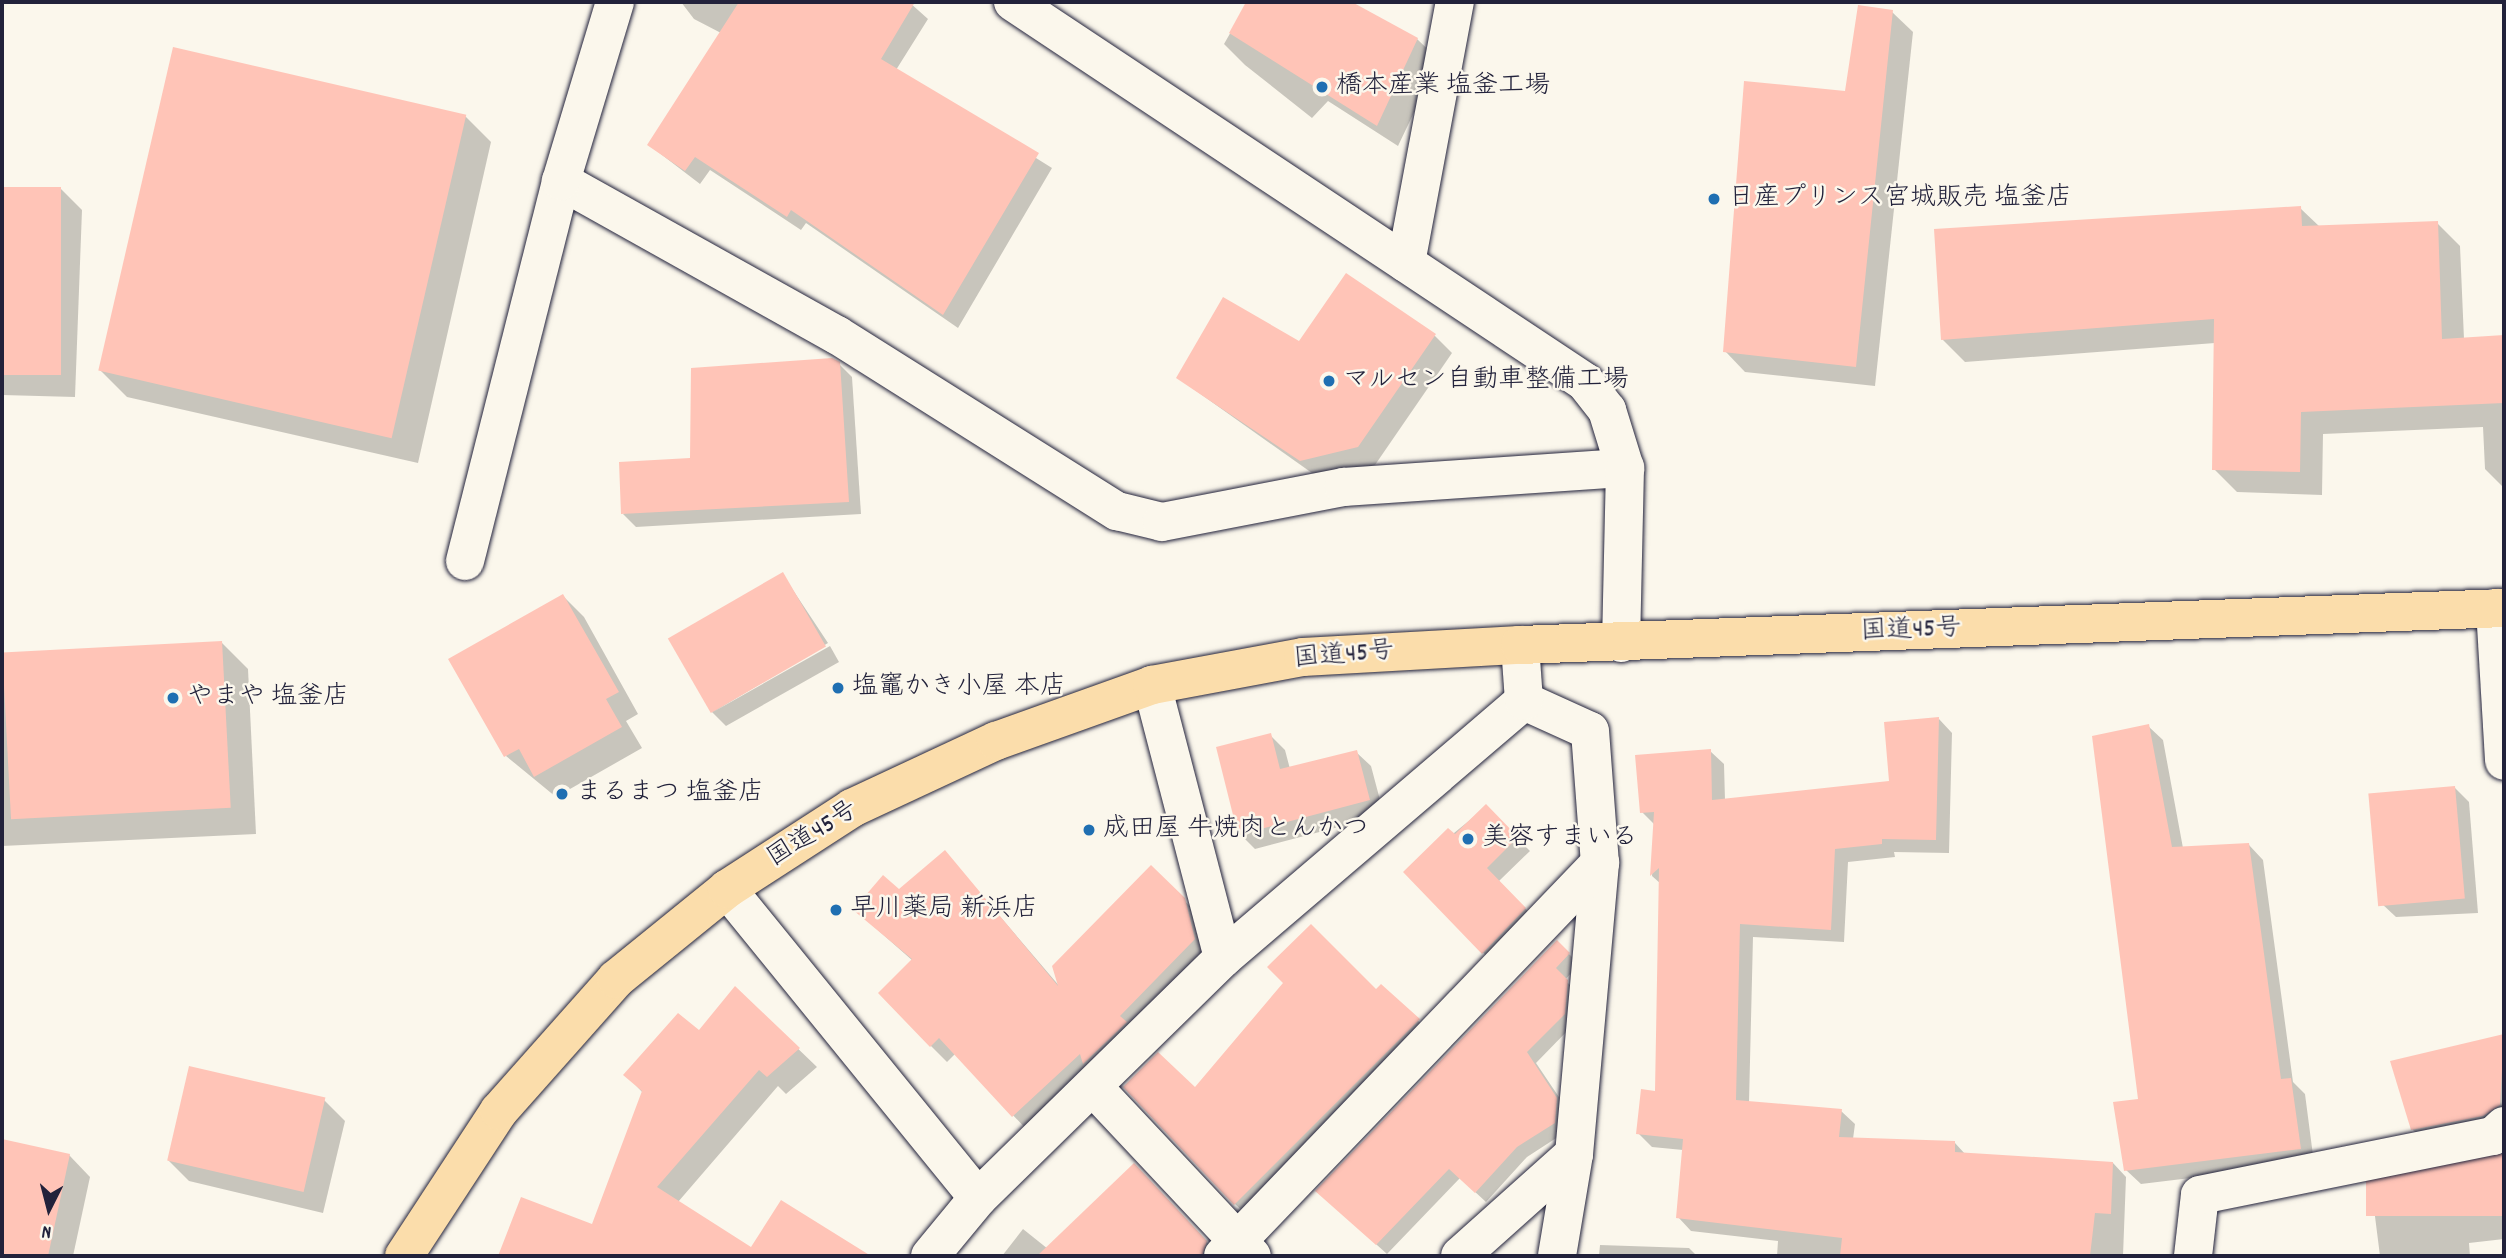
<!DOCTYPE html>
<html>
<head>
<meta charset="utf-8">
<style>
	body { margin:0 }
	#map { position:relative; width:2506px; height:1258px; overflow:hidden; background:#fbf7ec; font-family:Dekko,"Klee One",sans-serif }
	div>[style] { position:absolute }
	[style*='--x'] { left:calc(var(--x)*1px); top:calc(var(--y)*1px); width:calc(var(--w)*1px); rotate:calc(var(--a)*1deg) }
	.shadow>* { inset:0; background:#0003 }
	.building>* { inset:0; background:#ffc4b7; transform-origin:0 0 }
	.roads { filter:drop-shadow(0 0 2px #22223b) drop-shadow(0 0 2px #22223b) }
	.minor>* { height:38px; margin:-19px; padding:0 19px; transform-origin:19px; border-radius:19px; background:#fbf7ec }
	.tertiary>* { height:38px; margin:-19px; padding:0 19px; transform-origin:19px; border-radius:19px; background:#fbf7ec }
	.trunk>* { height:38px; margin:-19px; padding:0 19px; transform-origin:19px; border-radius:19px; background:#fbddab }
	.dots>* { width:19px; height:19px; translate:-50% -50%; box-sizing:border-box; border:4px solid #fbf7ec; border-radius:50% }
	span { translate:-50% -50%; white-space:nowrap; text-align:center; line-height:1.15; -webkit-text-stroke:5px #fbf7ec; paint-order:stroke }
	.poi-label { font-size:26px; color:#22223b }
	.left { translate:0 -50%; text-align:left }
	.street-label { font-size:26px; color:#22223b }
	.frame { position:absolute; inset:0; border:4px solid #22223b; pointer-events:none }
	.north { position:absolute; left:14px; top:1174px; width:70px; height:70px; -webkit-text-stroke:5px #fbf7ec; paint-order:stroke; rotate:186deg; font-size:19px; font-weight:700; line-height:28px; text-align:center; color:#22223b }
	.north::after { content:''; display:block; margin:auto; width:24px; height:32px; background:#22223b; clip-path:polygon(50% 0,100% 100%,50% 72%,0 100%) }
</style>
</head>
<body>
<div id="map">
	<div class="shadow">
		<div style="clip-path:polygon(681px 2px,909px 2px,928px 19px,896px 70px,1052px 168px,958px 328px,806px 223px,801px 230px,710px 170px,700px 184px,649px 145px,721px 33px,694px 19px)"></div>
		<div style="clip-path:polygon(1248px 2px,1349px 2px,1417px 39px,1439px 60px,1398px 146px,1328px 101px,1312px 118px,1245px 65px,1224px 44px)"></div>
		<div style="clip-path:polygon(1892px 12px,1913px 32px,1875px 386px,1745px 372px,1725px 351px,1847px 93px)"></div>
		<div style="clip-path:polygon(465px 116px,491px 142px,418px 463px,127px 397px,101px 371px)"></div>
		<div style="clip-path:polygon(2px 189px,61px 189px,82px 210px,75px 397px,2px 395px)"></div>
		<div style="clip-path:polygon(2300px 208px,2320px 227px,2437px 223px,2460px 246px,2464px 339px,2504px 337px,2504px 488px,2485px 469px,2483px 427px,2323px 434px,2322px 495px,2237px 492px,2214px 469px,2215px 343px,1965px 362px,1942px 339px)"></div>
		<div style="clip-path:polygon(1435px 336px,1452px 353px,1375px 465px,1319px 478px,1178px 378px,1299px 344px)"></div>
		<div style="clip-path:polygon(839px 364px,852px 377px,861px 514px,636px 527px,623px 514px)"></div>
		<div style="clip-path:polygon(783px 575px,828px 643px,713px 712px,830px 646px,839px 662px,726px 726px,711px 711px)"></div>
		<div style="clip-path:polygon(563px 596px,584px 617px,638px 714px,626px 721px,642px 748px,556px 797px,506px 756px)"></div>
		<div style="clip-path:polygon(222px 643px,248px 669px,256px 834px,2px 846px,2px 654px)"></div>
		<div style="clip-path:polygon(1939px 719px,1952px 733px,1949px 853px,1894px 852px,1895px 857px,1848px 862px,1844px 942px,1753px 937px,1749px 1103px,1841px 1111px,1855px 1124px,1853px 1139px,1955px 1143px,1966px 1155px,2113px 1163px,2126px 1177px,2123px 1256px,1777px 1256px,1778px 1241px,1691px 1231px,1678px 1217px,1683px 1150px,1652px 1147px,1638px 1133px,1657px 1093px,1661px 884px,1652px 876px,1655px 825px,1642px 812px,1710px 751px,1724px 764px,1725px 800px,1891px 783px)"></div>
		<div style="clip-path:polygon(2148px 726px,2163px 740px,2183px 848px,2249px 845px,2263px 860px,2293px 1082px,2305px 1094px,2314px 1163px,2141px 1184px,2126px 1170px,2140px 1100px)"></div>
		<div style="clip-path:polygon(1270px 735px,1285px 750px,1290px 769px,1356px 752px,1371px 766px,1384px 815px,1255px 849px,1240px 834px)"></div>
		<div style="clip-path:polygon(2454px 787px,2469px 802px,2478px 913px,2396px 917px,2381px 903px)"></div>
		<div style="clip-path:polygon(1486px 807px,1530px 851px,1499px 881px,1538px 922px,1496px 966px,1406px 872px)"></div>
		<div style="clip-path:polygon(945px 852px,1061px 988px,1151px 868px,1200px 916px,1211px 956px,1029px 1132px,955px 1054px,947px 1062px,931px 1046px,913px 961px,855px 910px,899px 891px)"></div>
		<div style="clip-path:polygon(1557px 942px,1579px 964px,1565px 980px,1577px 992px,1574px 1024px,1536px 1063px,1567px 1109px,1564px 1133px,1527px 1157px,1486px 1202px,1460px 1178px,1387px 1254px,1328px 1201px)"></div>
		<div style="clip-path:polygon(1285px 983px,1376px 991px,1381px 986px,1430px 1032px,1247px 1215px,1235px 1204px,1195px 1089px)"></div>
		<div style="clip-path:polygon(735px 988px,817px 1067px,786px 1094px,778px 1086px,678px 1202px,752px 1249px,852px 1246px,862px 1256px,500px 1256px,522px 1199px,593px 1226px,643px 1093px,626px 1075px,699px 1033px)"></div>
		<div style="clip-path:polygon(2502px 1036px,2504px 1126px,2427px 1144px,2412px 1129px)"></div>
		<div style="clip-path:polygon(324px 1100px,345px 1121px,323px 1213px,189px 1181px,168px 1160px)"></div>
		<div style="clip-path:polygon(2px 1140px,69px 1155px,90px 1177px,73px 1256px,2px 1256px)"></div>
		<div style="clip-path:polygon(2504px 1155px,2504px 1239px,2469px 1243px,2470px 1256px,2380px 1256px,2371px 1185px)"></div>
		<div style="clip-path:polygon(1148px 1179px,1220px 1256px,1002px 1256px,1023px 1229px,1048px 1249px)"></div>
		<div style="clip-path:polygon(1600px 1245px,1689px 1248px,1697px 1256px,1599px 1256px)"></div>
	</div>
	<div class="building">
		<div style="clip-path:polygon(739px 2px,915px 2px,881px 59px,1039px 153px,943px 315px,791px 210px,787px 217px,695px 157px,685px 171px,647px 145px)"></div>
		<div style="clip-path:polygon(1246px 2px,1352px 2px,1418px 38px,1377px 126px,1229px 33px)"></div>
		<div style="clip-path:polygon(1858px 5px,1893px 10px,1856px 367px,1723px 352px,1744px 81px,1845px 91px)"></div>
		<div style="left:173px;top:47px;width:301px;height:332px;rotate:13deg"></div>
		<div style="left:2px;top:187px;width:59px;height:188px"></div>
		<div style="clip-path:polygon(2301px 206px,2302px 226px,2438px 221px,2442px 339px,2504px 335px,2504px 403px,2301px 412px,2300px 472px,2212px 470px,2214px 319px,1941px 340px,1934px 229px)"></div>
		<div style="clip-path:polygon(1346px 273px,1436px 334px,1358px 447px,1300px 461px,1176px 378px,1223px 297px,1299px 341px)"></div>
		<div style="clip-path:polygon(832px 358px,840px 362px,849px 502px,621px 514px,619px 462px,690px 458px,691px 368px)"></div>
		<div style="left:783px;top:572px;width:86px;height:133px;rotate:60deg"></div>
		<div style="clip-path:polygon(563px 594px,619px 692px,606px 699px,622px 727px,534px 777px,519px 749px,504px 757px,448px 659px)"></div>
		<div style="left:222px;top:641px;width:167px;height:220px;rotate:87deg"></div>
		<div style="clip-path:polygon(1939px 717px,1936px 840px,1882px 839px,1882px 844px,1835px 849px,1831px 930px,1740px 924px,1736px 1100px,1842px 1109px,1839px 1137px,1955px 1141px,1955px 1152px,2113px 1162px,2111px 1214px,2095px 1213px,2090px 1256px,1840px 1256px,1842px 1238px,1676px 1218px,1683px 1139px,1636px 1134px,1641px 1089px,1655px 1091px,1659px 868px,1650px 876px,1654px 812px,1640px 813px,1635px 755px,1711px 749px,1712px 800px,1889px 781px,1884px 722px)"></div>
		<div style="clip-path:polygon(2149px 724px,2172px 847px,2249px 843px,2281px 1079px,2291px 1078px,2301px 1149px,2124px 1171px,2113px 1102px,2138px 1099px,2092px 736px)"></div>
		<div style="clip-path:polygon(1271px 733px,1280px 769px,1357px 750px,1370px 800px,1238px 835px,1216px 747px)"></div>
		<div style="left:2455px;top:786px;width:113px;height:87px;rotate:85deg"></div>
		<div style="clip-path:polygon(1486px 804px,1518px 837px,1487px 868px,1526px 908px,1482px 954px,1403px 872px,1448px 828px,1455px 834px)"></div>
		<div style="clip-path:polygon(945px 850px,1058px 986px,1052px 966px,1151px 865px,1185px 898px,1195px 939px,1120px 1016px,1127px 1022px,1083px 1064px,1080px 1054px,1012px 1117px,939px 1038px,930px 1047px,878px 993px,912px 959px,853px 910px,883px 875px,899px 889px)"></div>
		<div style="clip-path:polygon(1311px 924px,1376px 989px,1381px 984px,1420px 1019px,1234px 1205px,1123px 1087px,1158px 1052px,1195px 1087px,1283px 983px,1267px 967px)"></div>
		<div style="clip-path:polygon(1557px 940px,1570px 953px,1556px 968px,1568px 980px,1565px 1014px,1527px 1052px,1557px 1098px,1555px 1123px,1517px 1147px,1475px 1193px,1449px 1169px,1376px 1245px,1315px 1191px)"></div>
		<div style="clip-path:polygon(735px 986px,800px 1048px,767px 1077px,759px 1070px,657px 1187px,751px 1247px,781px 1200px,871px 1256px,498px 1256px,521px 1197px,592px 1224px,642px 1091px,623px 1075px,678px 1013px,699px 1030px)"></div>
		<div style="clip-path:polygon(2504px 1034px,2500px 1105px,2483px 1116px,2411px 1130px,2390px 1061px)"></div>
		<div style="left:189px;top:1066px;width:140px;height:97px;rotate:13deg"></div>
		<div style="clip-path:polygon(2px 1139px,70px 1154px,48px 1256px,2px 1256px)"></div>
		<div style="left:2504px;top:1154px;width:62px;height:138px;rotate:90deg"></div>
		<div style="clip-path:polygon(1134px 1163px,1207px 1241px,1202px 1256px,1037px 1256px)"></div>
	</div>
	<div class="roads">
		<div class="minor">
			<div style="--x:561;--y:181;--w:316;--a:29.2"></div>
			<div style="--x:837;--y:335;--w:331;--a:32.2"></div>
			<div style="--x:1117;--y:511;--w:46;--a:13.7"></div>
			<div style="--x:1162;--y:522;--w:185;--a:-10.9"></div>
			<div style="--x:1344;--y:487;--w:282;--a:-3.9"></div>
			<div style="--x:1406;--y:263;--w:266;--a:-79.4"></div>
			<div style="--x:465;--y:561;--w:392;--a:-75.8"></div>
			<div style="--x:561;--y:181;--w:187;--a:-73.2"></div>
			<div style="--x:2495;--y:608;--w:153;--a:86.6"></div>
			<div style="--x:1152;--y:685;--w:282;--a:75.4"></div>
			<div style="--x:1524;--y:701;--w:72;--a:24.4"></div>
			<div style="--x:1590;--y:731;--w:132;--a:85.7"></div>
			<div style="--x:1600;--y:863;--w:292;--a:95.1"></div>
			<div style="--x:1574;--y:1154;--w:103;--a:99.5"></div>
			<div style="--x:727;--y:889;--w:398;--a:50.9"></div>
			<div style="--x:1095;--y:1089;--w:229;--a:46.8"></div>
			<div style="--x:930;--y:1256;--w:75;--a:-50.4"></div>
			<div style="--x:978;--y:1198;--w:343;--a:-44.4"></div>
			<div style="--x:1223;--y:958;--w:396;--a:-40.5"></div>
			<div style="--x:1524;--y:701;--w:56;--a:-94.1"></div>
			<div style="--x:1223;--y:1256;--w:545;--a:-46.19"></div>
			<div style="--x:1460;--y:1256;--w:153;--a:-41.8"></div>
			<div style="--x:2193;--y:1256;--w:61;--a:-83.5"></div>
			<div style="--x:2200;--y:1195;--w:299;--a:-11.4"></div>
			<div style="--x:2493;--y:1136;--w:15;--a:-42"></div>
		</div>
		<div class="tertiary">
			<div style="--x:1013;--y:2;--w:687;--a:33.6"></div>
			<div style="--x:1585;--y:382;--w:36;--a:52"></div>
			<div style="--x:1607;--y:410;--w:61;--a:72.8"></div>
			<div style="--x:1625;--y:468;--w:175;--a:91.3"></div>
		</div>
		<div class="trunk">
			<div style="--x:404;--y:1256;--w:173;--a:-56.8"></div>
			<div style="--x:499;--y:1111;--w:176;--a:-48.4"></div>
			<div style="--x:616;--y:979;--w:143;--a:-39"></div>
			<div style="--x:727;--y:889;--w:149;--a:-32.9"></div>
			<div style="--x:852;--y:808;--w:159;--a:-25"></div>
			<div style="--x:996;--y:741;--w:166;--a:-19.7"></div>
			<div style="--x:1152;--y:685;--w:154;--a:-10.5"></div>
			<div style="--x:1303;--y:657;--w:217;--a:-3.2"></div>
			<div style="--x:1520;--y:645;--w:985;--a:-2.15"></div>
		</div>
	</div>
	<div class="dots">
		<div style="left:1322px;top:87px;background:#1f6fb2"></div>
		<div style="left:1714px;top:199px;background:#1f6fb2"></div>
		<div style="left:1329px;top:381px;background:#1f6fb2"></div>
		<div style="left:838px;top:688px;background:#1f6fb2"></div>
		<div style="left:173px;top:698px;background:#1f6fb2"></div>
		<div style="left:562px;top:794px;background:#1f6fb2"></div>
		<div style="left:1089px;top:830px;background:#1f6fb2"></div>
		<div style="left:1468px;top:839px;background:#1f6fb2"></div>
		<div style="left:836px;top:910px;background:#1f6fb2"></div>
	</div>
	<div class="poi-label">
		<span class="left" style="left:1336px;top:87px">橋本産業 塩釜工場</span>
		<span class="left" style="left:1728px;top:199px">日産プリンス宮城販売 塩釜店</span>
		<span class="left" style="left:1343px;top:381px">マルセン自動車整備工場</span>
		<span class="left" style="left:852px;top:688px">塩竈かき小屋 本店</span>
		<span class="left" style="left:187px;top:698px">やまや 塩釜店</span>
		<span class="left" style="left:576px;top:794px">まるまつ 塩釜店</span>
		<span class="left" style="left:1103px;top:830px">成田屋 牛焼肉とんかつ</span>
		<span class="left" style="left:1482px;top:839px">美容すまいる</span>
		<span class="left" style="left:850px;top:910px">早川薬局 新浜店</span>
	</div>
	<div class="street-label">
		<span style="left:1911px;top:631px;rotate:-2deg">国道45号</span>
		<span style="left:1344px;top:656px;rotate:-5deg">国道45号</span>
		<span style="left:813px;top:835px;rotate:-32deg">国道45号</span>
	</div>
	<div class="frame"></div>
	<div class="north">N</div>
</div>
</body>
</html>
